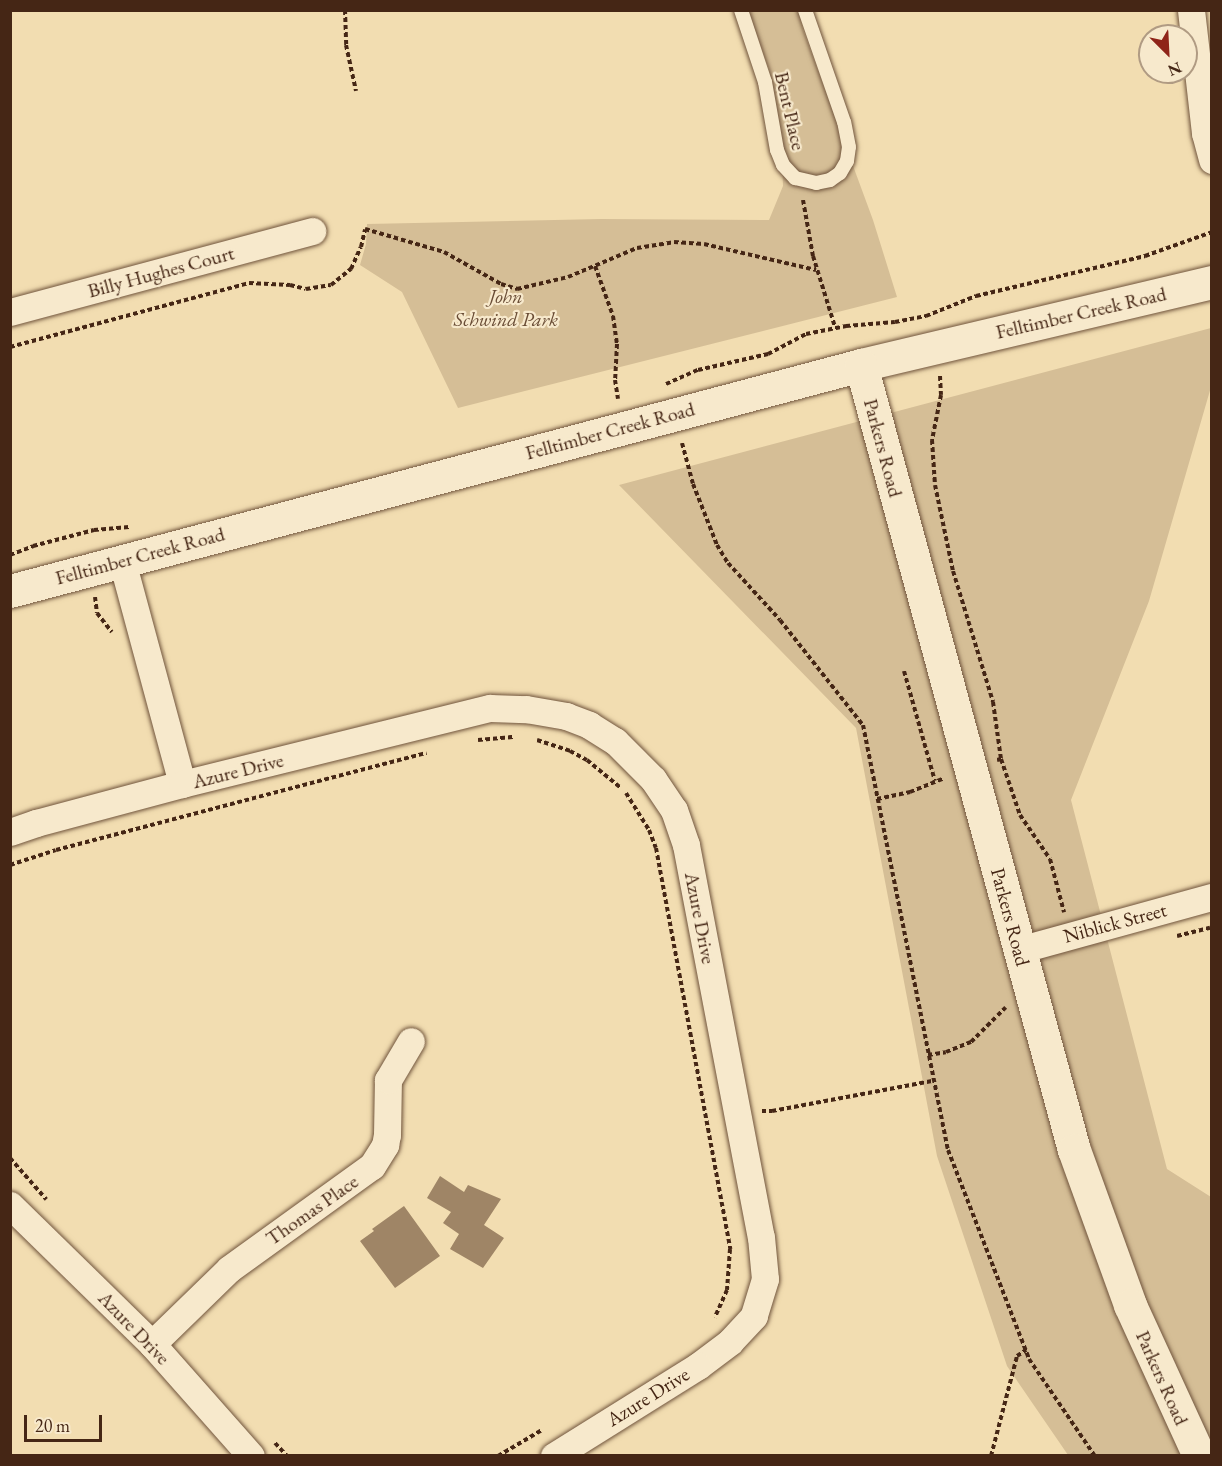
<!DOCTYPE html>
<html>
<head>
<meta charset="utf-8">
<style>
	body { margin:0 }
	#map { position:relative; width:1222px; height:1466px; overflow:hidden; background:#f2ddb1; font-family:"EB Garamond",serif }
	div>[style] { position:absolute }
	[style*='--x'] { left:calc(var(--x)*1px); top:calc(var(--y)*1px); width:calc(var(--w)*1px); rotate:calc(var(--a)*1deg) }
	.green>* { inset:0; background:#d5be96 }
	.building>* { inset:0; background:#9f8566 }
	.path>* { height:4px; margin-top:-2px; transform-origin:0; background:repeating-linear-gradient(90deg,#452615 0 4.5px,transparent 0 7.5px) }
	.roads { filter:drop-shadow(0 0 2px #70543c) drop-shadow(0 0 2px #70543c) }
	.service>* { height:14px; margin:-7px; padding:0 7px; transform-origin:7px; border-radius:7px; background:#f7e9cc }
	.minor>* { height:27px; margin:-13.5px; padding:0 13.5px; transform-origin:13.5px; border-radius:13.5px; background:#f7e9cc }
	.tertiary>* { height:33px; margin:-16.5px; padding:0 16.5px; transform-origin:16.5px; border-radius:16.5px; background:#f7e9cc }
	.secondary>* { height:33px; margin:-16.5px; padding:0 16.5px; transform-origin:16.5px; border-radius:16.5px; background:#f7e9cc }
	span { translate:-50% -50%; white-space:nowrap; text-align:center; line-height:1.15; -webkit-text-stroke:4.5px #f7e9cc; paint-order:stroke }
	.street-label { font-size:20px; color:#452615 }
	.park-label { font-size:20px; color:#694c35; font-style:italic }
	.frame { position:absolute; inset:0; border:12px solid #452615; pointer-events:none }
	.north { position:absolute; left:1138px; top:24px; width:60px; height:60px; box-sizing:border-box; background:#f7e9cc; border:2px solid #b09b83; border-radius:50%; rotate:156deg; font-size:16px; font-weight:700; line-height:24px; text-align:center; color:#452615 }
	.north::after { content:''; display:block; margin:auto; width:21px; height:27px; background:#8f2418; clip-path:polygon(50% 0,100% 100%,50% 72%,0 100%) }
	.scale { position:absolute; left:24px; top:1415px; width:78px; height:27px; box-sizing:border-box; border:3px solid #452615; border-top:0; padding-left:8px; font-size:18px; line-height:21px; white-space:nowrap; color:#452615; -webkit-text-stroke:4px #f7e9cc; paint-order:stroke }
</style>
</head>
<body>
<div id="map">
	<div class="green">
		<div style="clip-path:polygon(748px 11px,799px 11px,803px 30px,873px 220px,897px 297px,458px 408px,402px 292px,360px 265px,366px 244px,367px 224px,601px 219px,769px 220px,783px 186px,781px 131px,769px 69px)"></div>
		<div style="clip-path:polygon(1211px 328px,1211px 387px,1149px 601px,1071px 800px,1167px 1169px,1211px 1197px,1211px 1455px,1068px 1455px,1007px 1366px,937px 1156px,856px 728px,619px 485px)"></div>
	</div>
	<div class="building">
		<div style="clip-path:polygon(440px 1176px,464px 1192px,468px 1185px,501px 1199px,484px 1225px,504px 1238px,483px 1268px,450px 1249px,459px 1234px,443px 1223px,451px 1212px,427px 1198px)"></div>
		<div style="clip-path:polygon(404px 1206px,440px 1256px,395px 1288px,360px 1241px,374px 1231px,372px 1229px)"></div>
	</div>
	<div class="path">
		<div style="--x:345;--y:10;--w:35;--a:88"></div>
		<div style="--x:346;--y:45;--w:47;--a:77.7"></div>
		<div style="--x:803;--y:200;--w:57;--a:79.9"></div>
		<div style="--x:813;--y:256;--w:74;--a:72.8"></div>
		<div style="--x:595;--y:266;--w:53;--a:70.2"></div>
		<div style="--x:613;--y:316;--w:28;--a:82"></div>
		<div style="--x:617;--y:344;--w:36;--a:93"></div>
		<div style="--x:615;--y:380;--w:19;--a:81"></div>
		<div style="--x:10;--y:347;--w:247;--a:-15"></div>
		<div style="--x:249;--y:283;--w:41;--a:2.8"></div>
		<div style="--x:290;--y:285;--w:16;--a:14"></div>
		<div style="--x:306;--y:289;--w:25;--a:-9"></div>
		<div style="--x:331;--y:285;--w:26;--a:-39"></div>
		<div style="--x:351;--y:269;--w:24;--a:-66"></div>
		<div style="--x:361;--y:247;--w:18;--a:-77"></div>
		<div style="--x:365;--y:229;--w:82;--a:16.2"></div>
		<div style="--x:444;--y:252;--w:65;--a:29.3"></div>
		<div style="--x:501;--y:284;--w:17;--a:17"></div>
		<div style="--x:517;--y:289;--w:52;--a:-13.2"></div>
		<div style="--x:568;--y:277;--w:75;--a:-22.8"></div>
		<div style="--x:637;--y:248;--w:37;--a:-9"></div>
		<div style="--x:674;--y:242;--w:30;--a:4"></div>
		<div style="--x:704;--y:244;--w:115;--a:13.1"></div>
		<div style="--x:940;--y:376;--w:19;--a:87"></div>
		<div style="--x:941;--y:395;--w:46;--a:101.3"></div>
		<div style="--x:932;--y:440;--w:45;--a:86.2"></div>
		<div style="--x:935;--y:485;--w:88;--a:78.2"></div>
		<div style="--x:953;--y:571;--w:137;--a:73"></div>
		<div style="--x:993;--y:702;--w:58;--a:82"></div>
		<div style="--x:666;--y:384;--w:35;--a:-24"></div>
		<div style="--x:698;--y:370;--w:72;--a:-12.9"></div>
		<div style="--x:768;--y:354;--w:43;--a:-27.8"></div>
		<div style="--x:806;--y:334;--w:41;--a:-11.3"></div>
		<div style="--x:846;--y:326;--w:49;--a:-4.7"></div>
		<div style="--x:895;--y:322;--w:32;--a:-11"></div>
		<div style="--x:926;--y:316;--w:54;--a:-21.8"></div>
		<div style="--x:976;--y:296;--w:174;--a:-13.3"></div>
		<div style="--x:1145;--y:256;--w:71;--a:-19.7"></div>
		<div style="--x:682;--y:443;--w:42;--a:75"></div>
		<div style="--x:693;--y:484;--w:66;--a:68.5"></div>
		<div style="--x:717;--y:545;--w:21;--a:59"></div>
		<div style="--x:728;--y:563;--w:77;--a:47.6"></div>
		<div style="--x:780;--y:620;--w:134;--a:51.7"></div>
		<div style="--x:863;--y:725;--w:433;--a:78.7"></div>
		<div style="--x:948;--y:1150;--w:224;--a:68.8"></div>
		<div style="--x:1029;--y:1359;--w:117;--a:55.8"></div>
		<div style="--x:10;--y:555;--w:25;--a:-21"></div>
		<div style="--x:33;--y:546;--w:63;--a:-14.7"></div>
		<div style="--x:94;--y:530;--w:35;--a:-5"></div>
		<div style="--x:95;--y:597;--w:16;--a:83"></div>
		<div style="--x:97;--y:613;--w:24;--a:52"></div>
		<div style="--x:904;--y:671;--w:114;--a:74.3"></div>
		<div style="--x:478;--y:740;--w:37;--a:-5"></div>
		<div style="--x:537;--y:740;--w:35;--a:18"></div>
		<div style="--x:570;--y:751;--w:19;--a:28"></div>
		<div style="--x:587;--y:760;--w:44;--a:39.5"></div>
		<div style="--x:997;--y:760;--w:4;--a:-14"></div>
		<div style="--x:1001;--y:759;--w:59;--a:71.3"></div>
		<div style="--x:1020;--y:815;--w:53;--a:55.7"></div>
		<div style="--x:1050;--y:859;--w:55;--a:75.2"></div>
		<div style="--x:626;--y:793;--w:44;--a:58.1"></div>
		<div style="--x:649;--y:830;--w:19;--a:69"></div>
		<div style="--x:656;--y:848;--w:408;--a:79.5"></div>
		<div style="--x:730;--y:1249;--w:41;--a:94.2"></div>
		<div style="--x:727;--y:1290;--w:30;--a:114"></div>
		<div style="--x:877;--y:799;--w:34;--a:-12"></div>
		<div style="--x:910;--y:792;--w:37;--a:-22"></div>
		<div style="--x:10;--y:865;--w:48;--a:-18.1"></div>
		<div style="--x:56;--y:850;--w:383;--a:-14.7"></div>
		<div style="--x:1177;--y:936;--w:34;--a:-14"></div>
		<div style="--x:928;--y:1055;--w:18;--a:-9"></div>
		<div style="--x:946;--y:1052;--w:27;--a:-22"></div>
		<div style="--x:971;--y:1042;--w:49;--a:-45"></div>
		<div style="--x:762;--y:1111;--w:10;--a:0"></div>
		<div style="--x:772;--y:1111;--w:164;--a:-10.6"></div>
		<div style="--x:10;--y:1158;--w:55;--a:48.7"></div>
		<div style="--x:275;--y:1443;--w:18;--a:47"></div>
		<div style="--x:498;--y:1456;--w:51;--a:-30.6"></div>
		<div style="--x:991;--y:1456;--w:103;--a:-75.4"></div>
		<div style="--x:1017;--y:1356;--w:11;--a:-34"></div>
	</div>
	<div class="roads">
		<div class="service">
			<div style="--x:741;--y:10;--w:76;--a:71.6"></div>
			<div style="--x:765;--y:82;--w:69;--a:80"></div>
			<div style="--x:777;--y:150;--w:16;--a:68"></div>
			<div style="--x:783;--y:165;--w:18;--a:47"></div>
			<div style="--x:795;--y:178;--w:22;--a:13"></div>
			<div style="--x:816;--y:183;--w:14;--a:-12"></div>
			<div style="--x:830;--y:180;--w:12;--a:-35"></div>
			<div style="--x:840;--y:173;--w:14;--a:-60"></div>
			<div style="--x:847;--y:161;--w:14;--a:-82"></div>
			<div style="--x:849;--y:147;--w:25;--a:-101"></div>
			<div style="--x:844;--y:122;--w:119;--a:-109.2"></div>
		</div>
		<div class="minor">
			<div style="--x:1191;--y:10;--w:124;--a:83.5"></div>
			<div style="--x:1205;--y:133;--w:28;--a:75"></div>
			<div style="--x:10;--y:312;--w:313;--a:-15"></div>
			<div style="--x:122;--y:561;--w:231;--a:74.9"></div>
			<div style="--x:10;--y:832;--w:28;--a:-19"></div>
			<div style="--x:36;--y:823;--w:151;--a:-15"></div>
			<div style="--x:182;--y:784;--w:317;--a:-13.9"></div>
			<div style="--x:490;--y:708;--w:36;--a:2"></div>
			<div style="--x:526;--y:709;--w:41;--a:9.9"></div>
			<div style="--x:566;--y:716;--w:25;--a:21"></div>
			<div style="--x:589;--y:725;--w:31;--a:32"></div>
			<div style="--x:615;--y:741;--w:54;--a:45"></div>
			<div style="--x:653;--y:779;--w:37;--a:56"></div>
			<div style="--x:674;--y:810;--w:37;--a:71"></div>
			<div style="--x:686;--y:845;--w:399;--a:79.2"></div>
			<div style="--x:761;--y:1237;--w:42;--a:84.6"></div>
			<div style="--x:765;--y:1279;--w:39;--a:107"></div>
			<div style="--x:754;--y:1316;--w:35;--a:133"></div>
			<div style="--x:730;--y:1342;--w:40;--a:143"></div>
			<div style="--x:698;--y:1366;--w:170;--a:148"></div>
			<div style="--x:1019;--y:950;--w:200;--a:-15.4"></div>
			<div style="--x:10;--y:1205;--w:199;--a:44.4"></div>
			<div style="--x:152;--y:1344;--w:149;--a:48.5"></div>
			<div style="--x:152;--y:1344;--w:107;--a:-44.2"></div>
			<div style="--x:229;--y:1269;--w:176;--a:-35.8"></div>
			<div style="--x:372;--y:1166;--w:25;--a:-58"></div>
			<div style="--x:385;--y:1145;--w:10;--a:-79"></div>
			<div style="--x:387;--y:1135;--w:55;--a:-89"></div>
			<div style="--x:388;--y:1080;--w:45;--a:-59.5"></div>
		</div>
		<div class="tertiary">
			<div style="--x:861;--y:365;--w:361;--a:-13.3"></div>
		</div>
		<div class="secondary">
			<div style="--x:10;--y:591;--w:880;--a:-14.87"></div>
			<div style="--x:861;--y:365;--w:813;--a:74.82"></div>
			<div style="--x:1074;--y:1150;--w:165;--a:70.1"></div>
			<div style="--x:1130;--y:1305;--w:166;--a:65.4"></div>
		</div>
	</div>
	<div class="street-label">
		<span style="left:790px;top:111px;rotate:77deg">Bent Place</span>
		<span style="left:161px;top:272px;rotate:-15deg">Billy Hughes Court</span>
		<span style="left:1081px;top:313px;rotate:-13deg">Felltimber Creek Road</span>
		<span style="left:610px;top:431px;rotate:-15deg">Felltimber Creek Road</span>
		<span style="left:883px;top:448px;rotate:75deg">Parkers Road</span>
		<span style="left:140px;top:556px;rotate:-15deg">Felltimber Creek Road</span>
		<span style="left:238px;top:771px;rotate:-14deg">Azure Drive</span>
		<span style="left:1010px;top:917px;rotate:75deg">Parkers Road</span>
		<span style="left:700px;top:918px;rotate:79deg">Azure Drive</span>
		<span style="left:1115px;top:923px;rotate:-15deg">Niblick Street</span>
		<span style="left:312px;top:1210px;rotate:-35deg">Thomas Place</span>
		<span style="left:134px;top:1328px;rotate:46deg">Azure Drive</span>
		<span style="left:1162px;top:1378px;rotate:66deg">Parkers Road</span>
		<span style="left:648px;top:1397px;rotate:-32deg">Azure Drive</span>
	</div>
	<div class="park-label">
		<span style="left:506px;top:308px">John<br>Schwind Park</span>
	</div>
	<div class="frame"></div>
	<div class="north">N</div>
	<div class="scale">20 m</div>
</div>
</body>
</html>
